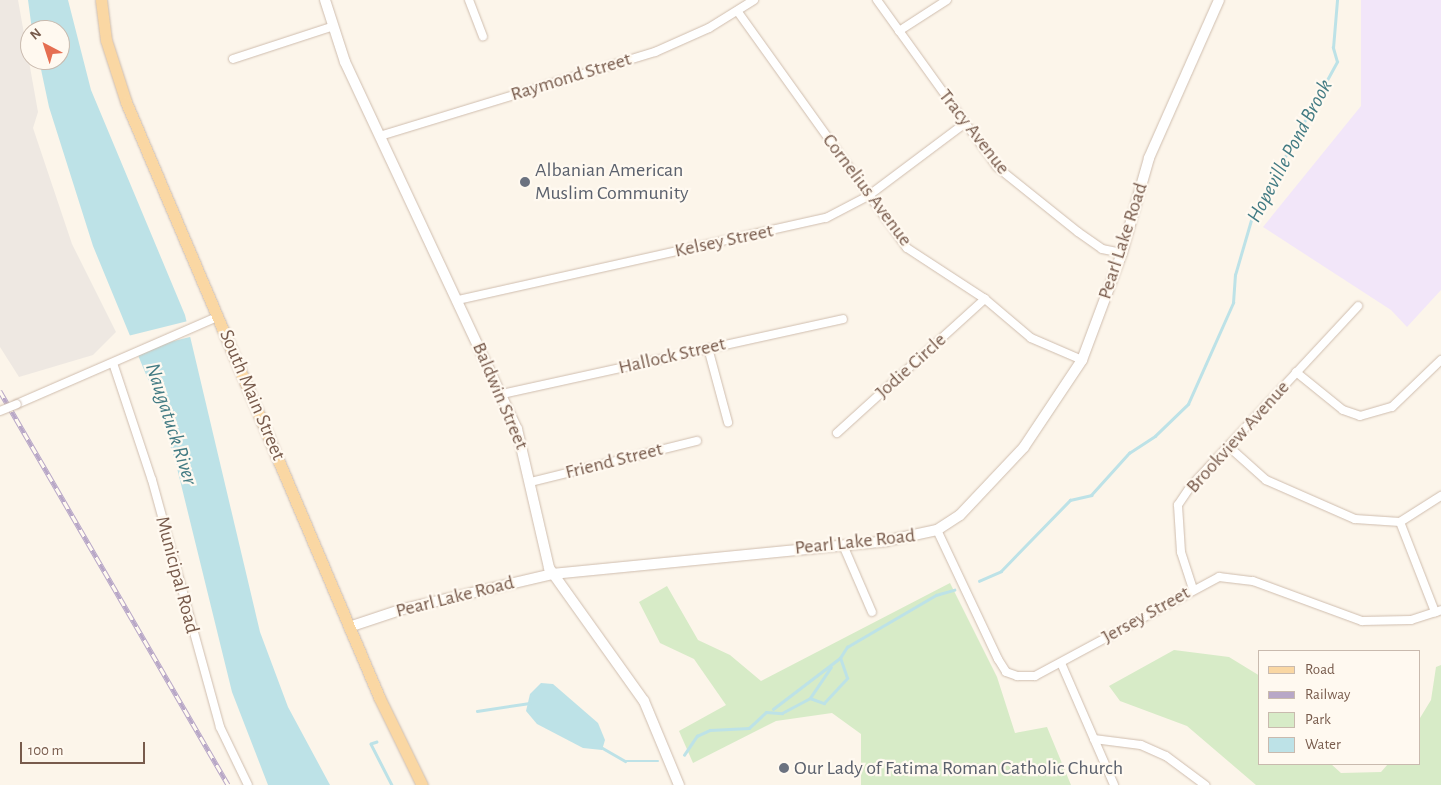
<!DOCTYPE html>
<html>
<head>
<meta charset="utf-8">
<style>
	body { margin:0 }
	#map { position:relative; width:1441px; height:785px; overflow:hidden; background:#fcf5ea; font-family:"Alegreya Sans",sans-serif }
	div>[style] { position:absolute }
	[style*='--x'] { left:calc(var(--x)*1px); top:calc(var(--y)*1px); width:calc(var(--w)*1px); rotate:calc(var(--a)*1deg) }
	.industrial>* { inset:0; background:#eee8e2 }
	.education>* { inset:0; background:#f2e6f9 }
	.green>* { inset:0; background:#d7ebc7 }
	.water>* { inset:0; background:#bde2e7 }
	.pier>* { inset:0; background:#fcf5ea; transform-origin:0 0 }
	.stream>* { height:2.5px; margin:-1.25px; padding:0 1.25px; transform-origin:1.25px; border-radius:1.25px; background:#bde2e7 }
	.roads { filter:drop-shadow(0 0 1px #cfbdae) drop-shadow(0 0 1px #cfbdae) }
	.street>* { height:8px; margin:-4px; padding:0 4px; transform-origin:4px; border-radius:4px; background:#fff }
	.secondary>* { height:10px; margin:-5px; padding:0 5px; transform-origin:5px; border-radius:5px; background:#fff }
	.primary>* { height:11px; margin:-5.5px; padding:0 5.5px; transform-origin:5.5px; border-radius:5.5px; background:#fad7a3 }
	.rail>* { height:4.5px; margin-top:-2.25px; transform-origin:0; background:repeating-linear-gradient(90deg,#fff9f0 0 8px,#b8a7c7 0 16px); box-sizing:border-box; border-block:1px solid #b8a7c7 }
	.bridges { filter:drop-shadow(0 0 1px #cfbdae) drop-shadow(0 0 1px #cfbdae) }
	.street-bridge>* { height:8px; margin:-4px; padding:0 4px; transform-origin:4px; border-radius:4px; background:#fff }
	.dots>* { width:14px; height:14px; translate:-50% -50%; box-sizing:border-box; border:2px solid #fff9f0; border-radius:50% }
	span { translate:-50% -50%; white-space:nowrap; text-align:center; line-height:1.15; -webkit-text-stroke:4.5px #fff9f0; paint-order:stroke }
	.street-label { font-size:20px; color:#785b4c }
	.worship-label { font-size:20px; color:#5b616d }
	.left { translate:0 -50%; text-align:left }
	.water-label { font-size:21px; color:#437b83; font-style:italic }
	.legend { position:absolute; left:1258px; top:650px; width:162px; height:115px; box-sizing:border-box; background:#fff9f0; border:1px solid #c9baae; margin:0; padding:6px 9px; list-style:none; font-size:15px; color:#785b4c }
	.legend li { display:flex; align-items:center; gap:10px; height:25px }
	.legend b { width:25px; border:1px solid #c9baae }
	.north { position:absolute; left:20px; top:20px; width:50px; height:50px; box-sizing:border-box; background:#fff9f0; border:1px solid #c9baae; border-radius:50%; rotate:320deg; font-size:14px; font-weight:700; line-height:20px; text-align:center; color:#785b4c }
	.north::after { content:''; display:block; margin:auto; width:18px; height:22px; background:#e56e51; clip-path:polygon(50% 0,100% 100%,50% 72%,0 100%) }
	.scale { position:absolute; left:20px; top:742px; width:125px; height:22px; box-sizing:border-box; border:2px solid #785b4c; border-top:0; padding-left:6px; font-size:15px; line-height:18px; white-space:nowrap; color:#785b4c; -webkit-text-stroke:4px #fff9f0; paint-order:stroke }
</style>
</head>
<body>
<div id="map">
	<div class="industrial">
		<div style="clip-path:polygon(0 0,18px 0,38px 112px,33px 128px,72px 244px,116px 332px,93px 355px,19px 377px,0 347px)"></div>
	</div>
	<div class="education">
		<div style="clip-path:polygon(1361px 0,1441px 0,1441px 290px,1407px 327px,1391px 310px,1263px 227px,1361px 106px)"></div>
	</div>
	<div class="green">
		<div style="clip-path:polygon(950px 583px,997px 677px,1015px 733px,1047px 727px,1071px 785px,861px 785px,861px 734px,832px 713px,776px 721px,693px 763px,679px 731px,726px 705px,694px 659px,660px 643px,639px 602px,667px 586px,698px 640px,730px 655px,761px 681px)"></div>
		<div style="clip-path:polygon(1174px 650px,1229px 657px,1260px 676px,1260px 764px,1331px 764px,1341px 773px,1381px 772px,1388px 764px,1420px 764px,1420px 718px,1431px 700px,1436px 667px,1441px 665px,1441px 785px,1256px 785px,1187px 726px,1120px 701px,1109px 686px)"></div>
	</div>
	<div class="water">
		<div style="clip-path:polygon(28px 0,68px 0,91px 90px,185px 315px,260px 632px,288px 707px,330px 785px,268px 785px,232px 692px,176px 464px,154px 394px,93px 246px,49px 107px,39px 60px,60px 60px,60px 30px,32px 30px)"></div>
		<div style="clip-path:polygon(541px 683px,553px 684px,598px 723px,605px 740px,602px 750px,583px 748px,537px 724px,526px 711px,530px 694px)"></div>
	</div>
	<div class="pier">
		<div style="left:188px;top:321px;width:16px;height:62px;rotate:76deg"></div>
	</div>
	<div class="stream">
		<div style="--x:979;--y:581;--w:24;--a:-24"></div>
		<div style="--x:1001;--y:571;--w:99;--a:-45.8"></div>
		<div style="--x:1070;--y:500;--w:22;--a:-13"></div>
		<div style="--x:1091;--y:495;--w:57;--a:-47.9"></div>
		<div style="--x:1129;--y:453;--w:31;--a:-33"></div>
		<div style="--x:1155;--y:436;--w:46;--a:-44.1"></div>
		<div style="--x:1188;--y:404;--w:111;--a:-66"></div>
		<div style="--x:1233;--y:303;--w:28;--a:-86"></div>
		<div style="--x:1235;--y:275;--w:60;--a:-73.7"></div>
		<div style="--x:1252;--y:217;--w:177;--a:-61.3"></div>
		<div style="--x:1337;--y:62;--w:15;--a:-106"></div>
		<div style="--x:1333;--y:48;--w:48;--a:-85.2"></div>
		<div style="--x:810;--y:698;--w:37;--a:-56"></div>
		<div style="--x:773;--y:709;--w:84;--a:-37.3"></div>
		<div style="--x:477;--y:711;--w:53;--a:-8.7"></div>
		<div style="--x:377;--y:742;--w:6;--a:162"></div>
		<div style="--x:371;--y:744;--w:46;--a:62.9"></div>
		<div style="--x:601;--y:747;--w:28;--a:30"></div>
		<div style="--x:625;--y:761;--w:33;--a:0"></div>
		<div style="--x:684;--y:755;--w:23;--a:-56"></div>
		<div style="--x:697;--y:736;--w:14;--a:-25"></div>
		<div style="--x:710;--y:730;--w:39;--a:-3"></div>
		<div style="--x:749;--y:728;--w:23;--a:-43"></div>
		<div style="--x:766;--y:712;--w:16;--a:4"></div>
		<div style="--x:782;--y:713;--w:32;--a:-28"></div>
		<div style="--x:810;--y:698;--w:15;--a:20"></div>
		<div style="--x:824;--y:703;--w:34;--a:-47"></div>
		<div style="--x:847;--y:678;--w:21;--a:-109"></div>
		<div style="--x:840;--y:658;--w:13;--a:-58"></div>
		<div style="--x:847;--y:647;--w:103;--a:-30.3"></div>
		<div style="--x:936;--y:595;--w:19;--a:-16"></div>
	</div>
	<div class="roads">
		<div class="street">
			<div style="--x:469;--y:0;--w:39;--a:69"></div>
			<div style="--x:877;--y:0;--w:206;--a:54.3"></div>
			<div style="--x:997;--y:167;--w:104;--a:38.7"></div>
			<div style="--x:1078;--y:232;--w:29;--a:35"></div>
			<div style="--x:1102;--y:249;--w:20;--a:11"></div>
			<div style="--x:738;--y:12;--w:290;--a:54.4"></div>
			<div style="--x:907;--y:248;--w:93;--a:33.2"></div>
			<div style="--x:985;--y:299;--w:60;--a:40.3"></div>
			<div style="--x:1031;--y:338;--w:56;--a:23.3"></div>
			<div style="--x:899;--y:31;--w:57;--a:-32.9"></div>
			<div style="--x:233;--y:59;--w:103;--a:-18.1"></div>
			<div style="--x:380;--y:136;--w:288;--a:-17"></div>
			<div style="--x:655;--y:52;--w:59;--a:-24"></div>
			<div style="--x:709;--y:28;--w:53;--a:-31.9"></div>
			<div style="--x:458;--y:300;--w:377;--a:-12.6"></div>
			<div style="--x:826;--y:218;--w:47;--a:-27.6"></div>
			<div style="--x:868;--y:196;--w:120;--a:-36.9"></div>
			<div style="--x:708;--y:348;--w:77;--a:74.9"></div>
			<div style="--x:113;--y:363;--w:123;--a:71.6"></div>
			<div style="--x:152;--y:480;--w:256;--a:74.6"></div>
			<div style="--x:220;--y:727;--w:64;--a:64.2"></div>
			<div style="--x:1296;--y:372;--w:60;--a:39"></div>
			<div style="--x:1343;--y:410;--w:18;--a:19"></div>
			<div style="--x:1360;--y:416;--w:33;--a:-16"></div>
			<div style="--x:1392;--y:407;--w:68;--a:-43.8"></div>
			<div style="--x:502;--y:394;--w:349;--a:-12.4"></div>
			<div style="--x:17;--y:404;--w:220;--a:-23.5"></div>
			<div style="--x:837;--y:433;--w:200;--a:-42.2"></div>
			<div style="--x:1228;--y:446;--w:51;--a:41.8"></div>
			<div style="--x:1266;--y:480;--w:97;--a:23.7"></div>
			<div style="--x:1355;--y:519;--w:45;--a:3.8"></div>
			<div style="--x:1400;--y:522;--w:49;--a:-32.4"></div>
			<div style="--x:531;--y:482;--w:171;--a:-13.9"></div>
			<div style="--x:1400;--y:522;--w:97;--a:68.7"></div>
			<div style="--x:937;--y:530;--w:143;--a:64.7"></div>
			<div style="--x:998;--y:659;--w:15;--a:58"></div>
			<div style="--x:1006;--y:672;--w:12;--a:20"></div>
			<div style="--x:1017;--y:676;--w:18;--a:0"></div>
			<div style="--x:1035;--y:676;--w:209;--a:-28.3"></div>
			<div style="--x:1219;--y:577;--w:34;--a:7"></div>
			<div style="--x:1253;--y:581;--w:116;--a:20.2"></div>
			<div style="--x:1362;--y:621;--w:49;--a:-1.2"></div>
			<div style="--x:1411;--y:620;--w:32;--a:-18"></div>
			<div style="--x:843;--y:545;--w:73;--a:66.6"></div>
			<div style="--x:1193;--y:589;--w:39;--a:-108"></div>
			<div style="--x:1181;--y:552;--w:47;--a:-93.7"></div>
			<div style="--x:1178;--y:505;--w:22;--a:-56"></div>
			<div style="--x:1190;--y:487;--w:247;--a:-47.1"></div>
			<div style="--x:1061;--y:663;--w:133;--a:66.5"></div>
			<div style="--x:1094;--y:739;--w:47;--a:7.3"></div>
			<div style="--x:1141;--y:745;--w:27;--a:24"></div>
			<div style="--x:1166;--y:756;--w:49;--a:36.6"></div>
		</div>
		<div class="secondary">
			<div style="--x:325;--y:0;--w:65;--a:72.1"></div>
			<div style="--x:345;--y:62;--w:405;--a:64.9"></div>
			<div style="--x:517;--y:429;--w:143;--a:77"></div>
			<div style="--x:549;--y:568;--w:163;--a:54.5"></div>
			<div style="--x:644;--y:701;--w:91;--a:67.4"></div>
			<div style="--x:349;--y:627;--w:57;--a:-18.4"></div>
			<div style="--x:403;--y:609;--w:153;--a:-13.2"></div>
			<div style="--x:552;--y:574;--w:336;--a:-5.6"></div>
			<div style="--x:886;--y:541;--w:52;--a:-12.2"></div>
			<div style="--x:937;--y:530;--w:27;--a:-33"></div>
			<div style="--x:960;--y:515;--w:93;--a:-46.7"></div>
			<div style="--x:1024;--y:447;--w:105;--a:-56.3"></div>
			<div style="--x:1082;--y:360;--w:114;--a:-69.5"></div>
			<div style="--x:1122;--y:253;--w:99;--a:-74.1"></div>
			<div style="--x:1149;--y:158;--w:173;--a:-66.1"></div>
		</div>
		<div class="primary">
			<div style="--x:101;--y:0;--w:40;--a:82.9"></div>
			<div style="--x:106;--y:40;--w:65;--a:72.1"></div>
			<div style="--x:126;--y:102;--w:647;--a:66.96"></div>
			<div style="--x:379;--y:697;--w:98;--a:64"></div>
		</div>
	</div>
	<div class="rail">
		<div style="--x:0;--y:391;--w:455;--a:59.9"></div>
	</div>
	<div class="bridges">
		<div class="street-bridge">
			<div style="--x:0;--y:411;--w:18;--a:-22"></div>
		</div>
	</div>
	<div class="dots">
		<div style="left:525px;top:182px;background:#6b7280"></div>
		<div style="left:784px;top:768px;background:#6b7280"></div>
	</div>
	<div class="street-label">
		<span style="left:571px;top:77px;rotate:-17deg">Raymond Street</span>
		<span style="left:974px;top:132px;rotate:52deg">Tracy Avenue</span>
		<span style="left:867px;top:190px;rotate:53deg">Cornelius Avenue</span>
		<span style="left:724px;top:241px;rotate:-12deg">Kelsey Street</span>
		<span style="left:1123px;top:241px;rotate:-72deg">Pearl Lake Road</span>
		<span style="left:672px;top:356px;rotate:-13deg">Hallock Street</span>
		<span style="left:911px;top:366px;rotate:-42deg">Jodie Circle</span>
		<span style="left:252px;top:395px;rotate:67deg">South Main Street</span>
		<span style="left:500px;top:396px;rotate:67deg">Baldwin Street</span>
		<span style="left:1238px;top:437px;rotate:-48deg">Brookview Avenue</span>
		<span style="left:614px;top:461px;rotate:-14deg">Friend Street</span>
		<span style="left:855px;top:542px;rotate:-6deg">Pearl Lake Road</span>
		<span style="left:177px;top:575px;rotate:75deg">Municipal Road</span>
		<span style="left:455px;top:597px;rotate:-14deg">Pearl Lake Road</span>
		<span style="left:1146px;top:615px;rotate:-29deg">Jersey Street</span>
	</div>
	<div class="worship-label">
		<span class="left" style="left:535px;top:182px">Albanian American<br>Muslim Community</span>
		<span class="left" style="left:794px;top:768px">Our Lady of Fatima Roman Catholic Church</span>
	</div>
	<div class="water-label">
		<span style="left:1290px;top:151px;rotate:-62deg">Hopeville Pond Brook</span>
		<span style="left:171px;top:424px;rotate:72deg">Naugatuck River</span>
	</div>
	<ul class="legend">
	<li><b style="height:6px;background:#fad7a3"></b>Road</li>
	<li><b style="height:6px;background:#b8a7c7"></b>Railway</li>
	<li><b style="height:14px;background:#d7ebc7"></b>Park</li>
	<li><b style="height:14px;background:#bde2e7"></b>Water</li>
	</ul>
	<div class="north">N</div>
	<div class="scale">100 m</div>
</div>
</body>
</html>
